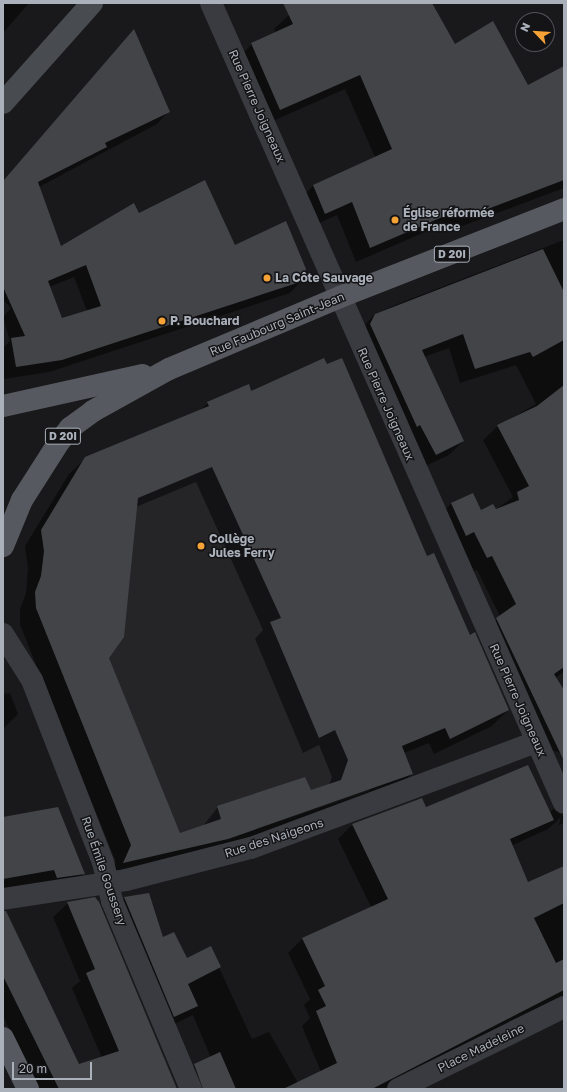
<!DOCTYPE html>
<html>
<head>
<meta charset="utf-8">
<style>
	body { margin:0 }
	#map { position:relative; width:567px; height:1092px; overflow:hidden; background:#19191b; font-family:"Golos Text",sans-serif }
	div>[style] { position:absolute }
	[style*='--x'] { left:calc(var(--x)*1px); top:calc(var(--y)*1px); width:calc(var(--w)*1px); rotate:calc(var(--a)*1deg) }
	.built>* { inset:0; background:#252528 }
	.shadow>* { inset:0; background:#0007 }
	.building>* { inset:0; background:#434448 }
	.street>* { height:22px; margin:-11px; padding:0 11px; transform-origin:11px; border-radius:11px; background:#3a3b40 }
	.secondary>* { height:22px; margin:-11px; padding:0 11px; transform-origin:11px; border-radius:11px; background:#484b50 }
	.primary>* { height:22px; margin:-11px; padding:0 11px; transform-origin:11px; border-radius:11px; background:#56595f }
	.dots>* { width:11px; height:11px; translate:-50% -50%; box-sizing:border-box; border:2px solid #141416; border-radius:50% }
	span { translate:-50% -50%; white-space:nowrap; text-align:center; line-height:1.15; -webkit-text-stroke:3px #141416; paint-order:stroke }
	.shield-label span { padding:1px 3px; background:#141416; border:1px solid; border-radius:3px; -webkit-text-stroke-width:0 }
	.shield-label { font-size:11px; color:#abb1bb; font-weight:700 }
	.street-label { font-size:12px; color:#abb1bb }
	.poi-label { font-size:12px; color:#abb1bb; font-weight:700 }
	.left { translate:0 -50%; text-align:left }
	.frame { position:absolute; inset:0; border:4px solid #abb1bb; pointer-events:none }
	.north { position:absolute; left:515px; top:12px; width:40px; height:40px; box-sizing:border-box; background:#141416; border:1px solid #505358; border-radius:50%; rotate:295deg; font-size:11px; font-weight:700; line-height:16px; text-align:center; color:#abb1bb }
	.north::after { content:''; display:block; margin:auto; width:14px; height:18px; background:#f5a337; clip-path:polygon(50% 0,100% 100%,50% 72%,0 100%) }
	.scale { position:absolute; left:12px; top:1062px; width:80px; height:18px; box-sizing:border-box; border:2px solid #abb1bb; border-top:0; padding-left:5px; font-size:12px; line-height:14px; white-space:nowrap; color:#abb1bb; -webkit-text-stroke:3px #141416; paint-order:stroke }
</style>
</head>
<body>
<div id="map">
	<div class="built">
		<div style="clip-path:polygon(249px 384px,265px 427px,350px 743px,370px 791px,228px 839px,133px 860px,132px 847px,36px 608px,35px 592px,41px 578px,44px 551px,41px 530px,85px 457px,209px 406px,207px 402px)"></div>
	</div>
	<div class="shadow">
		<div style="clip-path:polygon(3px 3px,29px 3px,3px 33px)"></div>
		<div style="clip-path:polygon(311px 3px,431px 3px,454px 45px,528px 86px,564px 67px,564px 188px,449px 231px,446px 223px,356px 262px,337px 215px,310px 227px,299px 200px,313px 186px,375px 157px,345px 89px,266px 124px,237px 59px,252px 44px,276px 33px,274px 29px,289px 15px)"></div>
		<div style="clip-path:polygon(evenodd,134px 30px,169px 111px,157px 124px,39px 187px,61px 247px,139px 214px,234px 246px,302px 280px,290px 293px,49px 372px,4px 379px,3px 348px,10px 341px,3px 317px,11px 308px,3px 300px,3px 181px,134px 30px,74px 277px,87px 311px,62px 319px,49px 287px,74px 277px)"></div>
		<div style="clip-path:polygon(564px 240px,564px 672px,555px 678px,564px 692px,564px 754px,536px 745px,482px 633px,500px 616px,477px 570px,473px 572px,437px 518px,451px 504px,480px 512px,495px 510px,513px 497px,483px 440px,498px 426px,536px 404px,516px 365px,460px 383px,449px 348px,424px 357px,463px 441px,449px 455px,421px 468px,361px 329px,375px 314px,400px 303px)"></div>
		<div style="clip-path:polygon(evenodd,251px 392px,426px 557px,508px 710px,492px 726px,434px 754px,429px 743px,404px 753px,412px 774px,396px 790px,211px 855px,108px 878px,116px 862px,20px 625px,20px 609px,26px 593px,28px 568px,25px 546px,69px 474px,86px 458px,199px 411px,208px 403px,251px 392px,196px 482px,263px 630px,255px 639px,303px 753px,319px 745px,332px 777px,329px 785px,310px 792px,218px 807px,203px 826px,180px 834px,108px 658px,136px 507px,196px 482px)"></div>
		<div style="clip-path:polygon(10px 693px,18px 714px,3px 729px,3px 694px)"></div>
		<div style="clip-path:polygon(564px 769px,564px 823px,559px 825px,561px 817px,548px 829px,511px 846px,528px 883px,564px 867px,564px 996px,384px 1089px,184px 1089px,180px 1080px,195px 1065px,211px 1058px,193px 1015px,160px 1031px,110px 913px,125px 898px,148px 894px,163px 939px,187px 960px,210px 948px,252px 1039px,269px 1032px,298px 1083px,321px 1072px,302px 1026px,310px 1018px,304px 1005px,310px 999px,288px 953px,302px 939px,371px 907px,338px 839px,352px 825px,425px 808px,550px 813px,553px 809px,563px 816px,553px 793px)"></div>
		<div style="clip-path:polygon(3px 818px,84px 873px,70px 888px,3px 890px)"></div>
		<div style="clip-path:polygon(68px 903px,176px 1089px,38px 1089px,3px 1016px,3px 912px,78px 1066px,102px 1058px,72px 988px,80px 981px,53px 917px)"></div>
	</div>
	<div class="building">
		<div style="clip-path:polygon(283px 3px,432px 3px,455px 44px,493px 21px,528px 85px,564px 66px,564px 180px,464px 218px,461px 209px,370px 248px,352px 202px,325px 214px,313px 185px,392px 149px,360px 75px,280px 110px,251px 43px,293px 24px)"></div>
		<div style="clip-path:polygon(evenodd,134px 29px,170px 112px,105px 143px,107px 147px,38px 182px,61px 246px,134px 203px,139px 213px,205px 180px,235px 245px,286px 221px,306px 269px,303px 281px,62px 360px,16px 367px,11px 338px,25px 336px,3px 287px,3px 181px,134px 29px,86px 265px,101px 306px,62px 318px,48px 281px,86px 265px)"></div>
		<div style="clip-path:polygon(543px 249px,564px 292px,564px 340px,533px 357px,530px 352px,475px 369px,463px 334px,422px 350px,464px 441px,436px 455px,420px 425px,417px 427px,370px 324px,375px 314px)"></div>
		<div style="clip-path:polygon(evenodd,324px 358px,327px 364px,342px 358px,427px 556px,434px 553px,470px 635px,475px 632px,509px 710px,450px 739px,445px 728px,402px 746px,413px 774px,228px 839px,123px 863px,131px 845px,36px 608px,35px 592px,41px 576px,44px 551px,41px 530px,85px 457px,209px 406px,207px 402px,249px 384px,251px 391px,324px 358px,212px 467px,281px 618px,270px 622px,319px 738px,335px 730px,348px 760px,341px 780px,311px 790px,305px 777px,217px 806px,221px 819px,180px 833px,109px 658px,124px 637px,138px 498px,212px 467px)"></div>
		<div style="clip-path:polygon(564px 385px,564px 667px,554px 674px,564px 690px,564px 761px,496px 618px,516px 604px,492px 556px,487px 558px,474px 532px,466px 536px,451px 503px,473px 493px,481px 510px,493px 504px,496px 509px,519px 500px,517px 492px,529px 486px,497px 425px,537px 406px)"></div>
		<div style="clip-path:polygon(528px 765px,554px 820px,510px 839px,528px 882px,564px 866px,564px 903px,534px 918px,556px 963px,564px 959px,564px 990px,372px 1089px,283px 1089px,337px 1063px,316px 1011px,326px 1006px,318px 990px,325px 986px,302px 938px,388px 899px,352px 824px,422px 798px,426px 807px)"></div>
		<div style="clip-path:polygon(58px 807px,85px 874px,57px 878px,54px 870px,3px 879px,3px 817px)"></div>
		<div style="clip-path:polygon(149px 893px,163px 937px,174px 932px,187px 958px,211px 946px,221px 967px,188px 984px,198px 1006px,174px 1017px,124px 897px)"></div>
		<div style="clip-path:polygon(95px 897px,99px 902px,177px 1089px,59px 1089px,3px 976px,3px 911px,6px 911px,79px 1064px,119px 1051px,86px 973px,95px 969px,67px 902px)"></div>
		<div style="clip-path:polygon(220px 1052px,236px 1089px,203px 1089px,194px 1064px)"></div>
	</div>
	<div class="street">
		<div style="--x:211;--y:3;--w:874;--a:66.19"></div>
		<div style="--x:3;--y:634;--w:54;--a:57.8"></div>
		<div style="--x:32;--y:680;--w:195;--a:68.7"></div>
		<div style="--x:103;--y:862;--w:40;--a:77"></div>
		<div style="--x:112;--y:901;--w:204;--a:67.2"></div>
		<div style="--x:3;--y:899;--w:124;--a:-8.8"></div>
		<div style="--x:126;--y:880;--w:129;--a:-14.4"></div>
		<div style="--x:251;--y:848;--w:304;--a:-20.4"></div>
		<div style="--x:398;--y:1089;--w:185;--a:-26.3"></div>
	</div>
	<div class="secondary">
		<div style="--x:3;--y:103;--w:134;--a:-48.3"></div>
	</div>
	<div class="primary">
		<div style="--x:3;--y:406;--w:143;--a:-12.5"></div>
		<div style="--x:3;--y:546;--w:50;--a:-67.6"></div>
		<div style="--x:22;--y:500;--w:69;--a:-57.5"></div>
		<div style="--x:59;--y:442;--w:18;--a:-52"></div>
		<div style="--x:70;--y:428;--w:29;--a:-36"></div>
		<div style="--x:93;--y:411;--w:87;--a:-28.9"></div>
		<div style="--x:169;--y:369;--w:186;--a:-22.8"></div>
		<div style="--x:340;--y:297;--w:241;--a:-21.4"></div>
		<div style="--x:3;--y:1038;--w:57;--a:63.9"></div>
	</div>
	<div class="dots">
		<div style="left:395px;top:220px;background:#f5a337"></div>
		<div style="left:267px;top:278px;background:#f5a337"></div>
		<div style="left:162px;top:321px;background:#f5a337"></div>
		<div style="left:201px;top:546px;background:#f5a337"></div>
	</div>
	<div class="shield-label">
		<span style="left:452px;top:254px">D 20I</span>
		<span style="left:63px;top:436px">D 20I</span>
	</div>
	<div class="street-label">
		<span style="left:257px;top:106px;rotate:66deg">Rue Pierre Joigneaux</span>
		<span style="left:277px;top:324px;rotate:-23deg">Rue Faubourg Saint-Jean</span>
		<span style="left:386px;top:404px;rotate:66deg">Rue Pierre Joigneaux</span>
		<span style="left:518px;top:700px;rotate:66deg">Rue Pierre Joigneaux</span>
		<span style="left:274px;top:838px;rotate:-18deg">Rue des Naigeons</span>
		<span style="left:104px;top:871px;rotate:71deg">Rue Émile Goussery</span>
		<span style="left:481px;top:1048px;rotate:-26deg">Place Madeleine</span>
	</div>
	<div class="poi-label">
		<span class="left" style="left:403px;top:220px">Église réformée<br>de France</span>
		<span class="left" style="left:275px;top:278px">La Côte Sauvage</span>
		<span class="left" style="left:170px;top:321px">P. Bouchard</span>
		<span class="left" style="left:209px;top:546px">Collège<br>Jules Ferry</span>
	</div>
	<div class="frame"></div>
	<div class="north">N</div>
	<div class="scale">20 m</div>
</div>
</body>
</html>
